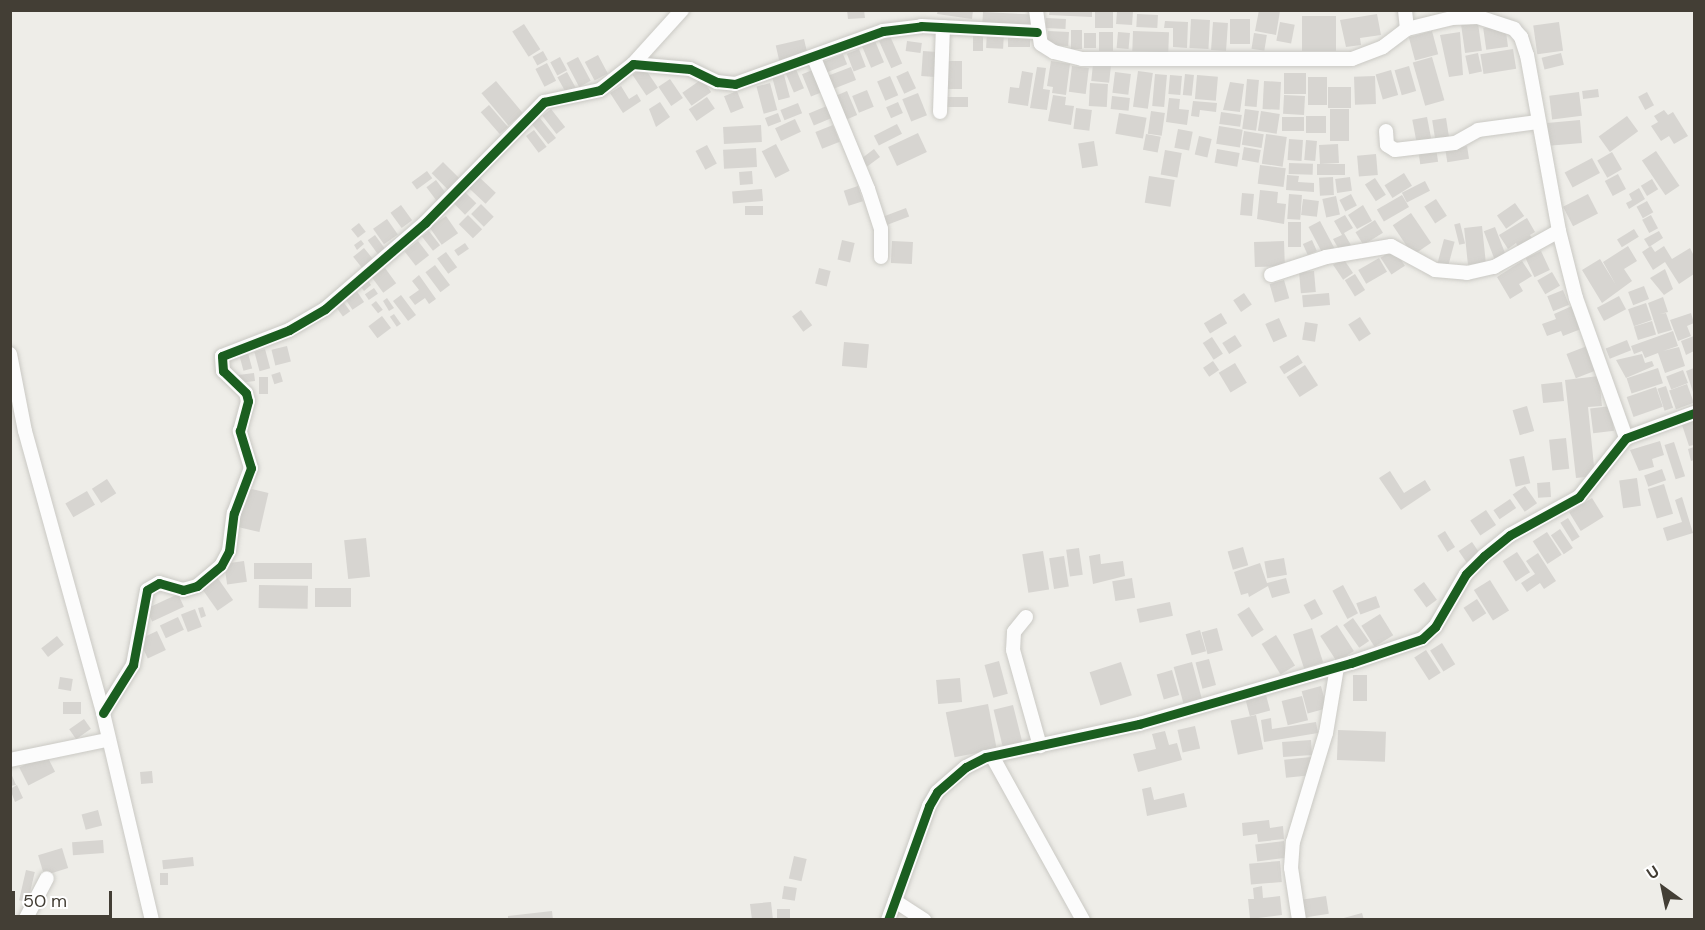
<!DOCTYPE html>
<html>
<head>
<meta charset="utf-8">
<style>
	body { margin:0 }
	#map { position:relative; width:1705px; height:930px; overflow:hidden; background:#eeede8; font-family:"DM Sans",sans-serif }
	div>[style] { position:absolute }
	[style*='--x'] { left:calc(var(--x)*1px); top:calc(var(--y)*1px); width:calc(var(--w)*1px); rotate:calc(var(--a)*1deg) }
	.building>* { inset:0; background:#d7d5d1; transform-origin:0 0 }
	.roads { filter:drop-shadow(0 0 2px #cac9c4) drop-shadow(0 0 2px #cac9c4) }
	.minor>* { height:14px; margin:-7px; padding:0 7px; transform-origin:7px; border-radius:7px; background:#fcfcfc }
	.cycleway>* { height:9px; margin:-4.5px; padding:0 4.5px; transform-origin:4.5px; border-radius:4.5px; background:#1b5e20 }
	span { translate:-50% -50%; white-space:nowrap; text-align:center; line-height:1.15; -webkit-text-stroke:4.5px #fff; paint-order:stroke }
	.frame { position:absolute; inset:0; border:12px solid #433e35; pointer-events:none }
	.north { position:absolute; left:1633px; top:858px; width:60px; height:60px; -webkit-text-stroke:4px #fff; paint-order:stroke; rotate:327deg; font-size:16px; font-weight:700; line-height:24px; text-align:center; color:#433e35 }
	.north::after { content:''; display:block; margin:auto; width:21px; height:27px; background:#433e35; clip-path:polygon(50% 0,100% 100%,50% 72%,0 100%) }
	.scale { position:absolute; left:12px; top:891px; width:100px; height:27px; box-sizing:border-box; border:3px solid #433e35; border-top:0; padding-left:8px; font-size:18px; line-height:21px; white-space:nowrap; color:#433e35; -webkit-text-stroke:4px #fff; paint-order:stroke }
</style>
</head>
<body>
<div id="map">
	<div class="building">
		<div style="clip-path:polygon(847px 10px,864px 10px,865px 18px,848px 19px)"></div>
		<div style="clip-path:polygon(938px 10px,973px 10px,972px 19px,937px 14px)"></div>
		<div style="clip-path:polygon(1050px 10px,1092px 10px,1092px 17px,1049px 15px)"></div>
		<div style="left:1095px;top:10px;width:18px;height:18px"></div>
		<div style="clip-path:polygon(1259px 10px,1280px 11px,1276px 35px,1255px 31px)"></div>
		<div style="left:1117px;top:11px;width:16px;height:13px;rotate:4deg"></div>
		<div style="left:983px;top:12px;width:50px;height:16px;rotate:3deg"></div>
		<div style="left:1137px;top:14px;width:21px;height:13px;rotate:3deg"></div>
		<div style="clip-path:polygon(1377px 14px,1381px 35px,1360px 38px,1361px 45px,1346px 47px,1340px 20px)"></div>
		<div style="left:1302px;top:16px;width:34px;height:35px"></div>
		<div style="left:1046px;top:18px;width:20px;height:10px;rotate:3deg"></div>
		<div style="left:1191px;top:19px;width:19px;height:29px;rotate:3deg"></div>
		<div style="left:1230px;top:19px;width:20px;height:25px"></div>
		<div style="clip-path:polygon(1165px 21px,1188px 22px,1187px 48px,1173px 47px,1173px 28px,1164px 28px)"></div>
		<div style="left:1213px;top:22px;width:15px;height:28px;rotate:4deg"></div>
		<div style="left:1280px;top:22px;width:15px;height:19px;rotate:11deg"></div>
		<div style="left:1559px;top:22px;width:29px;height:26px;rotate:82deg"></div>
		<div style="left:1478px;top:23px;width:28px;height:17px;rotate:82deg"></div>
		<div style="left:524px;top:24px;width:30px;height:14px;rotate:57deg"></div>
		<div style="left:1505px;top:25px;width:22px;height:22px;rotate:82deg"></div>
		<div style="left:1071px;top:30px;width:11px;height:19px"></div>
		<div style="left:987px;top:31px;width:17px;height:17px;rotate:3deg"></div>
		<div style="left:1048px;top:31px;width:21px;height:14px;rotate:3deg"></div>
		<div style="left:1133px;top:31px;width:36px;height:20px;rotate:2deg"></div>
		<div style="left:1432px;top:31px;width:24px;height:24px;rotate:75deg"></div>
		<div style="left:1099px;top:32px;width:14px;height:19px"></div>
		<div style="left:1118px;top:32px;width:12px;height:16px;rotate:5deg"></div>
		<div style="clip-path:polygon(1460px 32px,1463px 75px,1449px 77px,1440px 35px)"></div>
		<div style="left:973px;top:33px;width:10px;height:18px"></div>
		<div style="left:1008px;top:33px;width:22px;height:14px"></div>
		<div style="left:1084px;top:33px;width:12px;height:15px"></div>
		<div style="left:1254px;top:33px;width:13px;height:16px;rotate:9deg"></div>
		<div style="left:890px;top:36px;width:30px;height:12px;rotate:66deg"></div>
		<div style="left:804px;top:39px;width:17px;height:29px;rotate:77deg"></div>
		<div style="left:875px;top:41px;width:23px;height:14px;rotate:67deg"></div>
		<div style="left:907px;top:41px;width:15px;height:10px;rotate:8deg"></div>
		<div style="left:859px;top:49px;width:19px;height:13px;rotate:69deg"></div>
		<div style="left:1513px;top:49px;width:20px;height:33px;rotate:81deg"></div>
		<div style="left:543px;top:51px;width:10px;height:12px;rotate:61deg"></div>
		<div style="left:923px;top:51px;width:14px;height:25px;rotate:4deg"></div>
		<div style="left:1478px;top:53px;width:19px;height:13px;rotate:78deg"></div>
		<div style="left:1561px;top:53px;width:12px;height:20px;rotate:76deg"></div>
		<div style="left:843px;top:54px;width:11px;height:23px;rotate:68deg"></div>
		<div style="left:598px;top:55px;width:21px;height:15px;rotate:62deg"></div>
		<div style="left:560px;top:57px;width:15px;height:11px;rotate:62deg"></div>
		<div style="left:578px;top:57px;width:27px;height:13px;rotate:62deg"></div>
		<div style="left:1432px;top:57px;width:45px;height:20px;rotate:74deg"></div>
		<div style="left:945px;top:61px;width:17px;height:28px"></div>
		<div style="clip-path:polygon(1051px 61px,1070px 64px,1066px 95px,1052px 93px,1053px 87px,1047px 86px)"></div>
		<div style="left:547px;top:63px;width:20px;height:13px;rotate:63deg"></div>
		<div style="left:1093px;top:64px;width:18px;height:17px;rotate:6deg"></div>
		<div style="left:1072px;top:66px;width:17px;height:26px;rotate:7deg"></div>
		<div style="left:1409px;top:66px;width:26px;height:15px;rotate:74deg"></div>
		<div style="left:644px;top:67px;width:25px;height:14px;rotate:56deg"></div>
		<div style="left:795px;top:67px;width:23px;height:11px;rotate:67deg"></div>
		<div style="left:851px;top:67px;width:14px;height:26px;rotate:69deg"></div>
		<div style="clip-path:polygon(1037px 67px,1046px 68px,1043px 89px,1050px 90px,1047px 110px,1030px 108px)"></div>
		<div style="left:815px;top:69px;width:24px;height:14px;rotate:68deg"></div>
		<div style="left:1391px;top:70px;width:26px;height:16px;rotate:74deg"></div>
		<div style="left:908px;top:71px;width:19px;height:13px;rotate:65deg"></div>
		<div style="clip-path:polygon(1022px 71px,1033px 73px,1028px 106px,1008px 103px,1010px 87px,1019px 88px)"></div>
		<div style="left:1138px;top:71px;width:15px;height:36px;rotate:8deg"></div>
		<div style="left:567px;top:72px;width:18px;height:11px;rotate:61deg"></div>
		<div style="left:1115px;top:72px;width:16px;height:21px;rotate:7deg"></div>
		<div style="left:1306px;top:73px;width:21px;height:22px;rotate:90deg"></div>
		<div style="left:1155px;top:74px;width:12px;height:32px;rotate:5deg"></div>
		<div style="left:1185px;top:74px;width:9px;height:21px;rotate:6deg"></div>
		<div style="left:784px;top:75px;width:23px;height:12px;rotate:75deg"></div>
		<div style="left:1170px;top:75px;width:12px;height:19px;rotate:5deg"></div>
		<div style="left:1197px;top:75px;width:21px;height:24px;rotate:5deg"></div>
		<div style="left:890px;top:76px;width:21px;height:14px;rotate:67deg"></div>
		<div style="left:1375px;top:76px;width:28px;height:21px;rotate:88deg"></div>
		<div style="left:1308px;top:77px;width:19px;height:28px"></div>
		<div style="left:670px;top:79px;width:23px;height:14px;rotate:56deg"></div>
		<div style="left:702px;top:79px;width:16px;height:24px;rotate:55deg"></div>
		<div style="left:1247px;top:79px;width:12px;height:27px;rotate:5deg"></div>
		<div style="left:496px;top:81px;width:42px;height:19px;rotate:50deg"></div>
		<div style="left:1264px;top:81px;width:17px;height:28px;rotate:3deg"></div>
		<div style="clip-path:polygon(1230px 82px,1244px 84px,1240px 112px,1223px 110px)"></div>
		<div style="left:770px;top:83px;width:28px;height:14px;rotate:75deg"></div>
		<div style="left:1090px;top:83px;width:18px;height:23px;rotate:3deg"></div>
		<div style="clip-path:polygon(621px 86px,629px 99px,637px 94px,641px 101px,623px 113px,610px 93px)"></div>
		<div style="left:1328px;top:87px;width:23px;height:21px"></div>
		<div style="left:1598px;top:89px;width:8px;height:16px;rotate:83deg"></div>
		<div style="left:867px;top:90px;width:18px;height:16px;rotate:68deg"></div>
		<div style="left:737px;top:91px;width:18px;height:14px;rotate:68deg"></div>
		<div style="left:847px;top:91px;width:26px;height:14px;rotate:67deg"></div>
		<div style="left:1579px;top:92px;width:24px;height:30px;rotate:83deg"></div>
		<div style="left:1647px;top:92px;width:15px;height:10px;rotate:62deg"></div>
		<div style="left:918px;top:93px;width:24px;height:17px;rotate:68deg"></div>
		<div style="clip-path:polygon(1053px 95px,1066px 97px,1065px 105px,1074px 106px,1071px 125px,1048px 121px)"></div>
		<div style="left:1112px;top:96px;width:18px;height:13px;rotate:6deg"></div>
		<div style="left:1305px;top:96px;width:19px;height:21px;rotate:93deg"></div>
		<div style="left:707px;top:97px;width:14px;height:22px;rotate:56deg"></div>
		<div style="left:945px;top:97px;width:23px;height:10px"></div>
		<div style="clip-path:polygon(1169px 98px,1180px 99px,1179px 109px,1189px 110px,1187px 125px,1166px 122px)"></div>
		<div style="clip-path:polygon(1193px 101px,1217px 103px,1216px 112px,1200px 110px,1199px 117px,1191px 116px)"></div>
		<div style="clip-path:polygon(660px 102px,670px 117px,656px 127px,649px 109px)"></div>
		<div style="left:898px;top:102px;width:12px;height:13px;rotate:66deg"></div>
		<div style="left:798px;top:103px;width:11px;height:19px;rotate:68deg"></div>
		<div style="left:489px;top:105px;width:29px;height:11px;rotate:49deg"></div>
		<div style="left:829px;top:105px;width:13px;height:22px;rotate:67deg"></div>
		<div style="left:1076px;top:108px;width:16px;height:21px;rotate:7deg"></div>
		<div style="left:551px;top:109px;width:23px;height:11px;rotate:52deg"></div>
		<div style="left:1245px;top:109px;width:14px;height:20px;rotate:8deg"></div>
		<div style="left:1349px;top:109px;width:32px;height:19px;rotate:90deg"></div>
		<div style="clip-path:polygon(1664px 110px,1668px 115px,1673px 112px,1688px 136px,1674px 144px,1669px 136px,1661px 141px,1651px 126px,1658px 122px,1654px 116px)"></div>
		<div style="left:1151px;top:111px;width:14px;height:23px;rotate:8deg"></div>
		<div style="left:1261px;top:111px;width:19px;height:20px;rotate:9deg"></div>
		<div style="left:1221px;top:112px;width:21px;height:12px;rotate:8deg"></div>
		<div style="left:778px;top:113px;width:9px;height:14px;rotate:69deg"></div>
		<div style="left:1119px;top:113px;width:28px;height:21px;rotate:10deg"></div>
		<div style="left:1306px;top:116px;width:20px;height:17px"></div>
		<div style="left:1627px;top:116px;width:19px;height:35px;rotate:54deg"></div>
		<div style="left:539px;top:117px;width:27px;height:10px;rotate:51deg"></div>
		<div style="left:1282px;top:117px;width:22px;height:14px"></div>
		<div style="left:1427px;top:117px;width:26px;height:15px;rotate:79deg"></div>
		<div style="left:1446px;top:118px;width:19px;height:14px;rotate:81deg"></div>
		<div style="left:795px;top:119px;width:14px;height:22px;rotate:65deg"></div>
		<div style="left:1580px;top:120px;width:23px;height:33px;rotate:85deg"></div>
		<div style="left:897px;top:124px;width:11px;height:26px;rotate:63deg"></div>
		<div style="left:761px;top:125px;width:17px;height:38px;rotate:87deg"></div>
		<div style="left:833px;top:125px;width:18px;height:19px;rotate:68deg"></div>
		<div style="left:1219px;top:126px;width:24px;height:18px;rotate:9deg"></div>
		<div style="left:1178px;top:129px;width:15px;height:19px;rotate:11deg"></div>
		<div style="left:534px;top:130px;width:21px;height:10px;rotate:53deg"></div>
		<div style="left:1244px;top:131px;width:20px;height:14px;rotate:9deg"></div>
		<div style="left:918px;top:133px;width:21px;height:33px;rotate:65deg"></div>
		<div style="left:1146px;top:134px;width:15px;height:16px;rotate:11deg"></div>
		<div style="left:1266px;top:134px;width:21px;height:30px;rotate:8deg"></div>
		<div style="left:1199px;top:136px;width:13px;height:19px;rotate:13deg"></div>
		<div style="left:1289px;top:139px;width:14px;height:21px;rotate:4deg"></div>
		<div style="left:1306px;top:140px;width:11px;height:20px;rotate:5deg"></div>
		<div style="left:1094px;top:141px;width:25px;height:16px;rotate:81deg"></div>
		<div style="left:776px;top:144px;width:30px;height:16px;rotate:63deg"></div>
		<div style="left:1338px;top:144px;width:19px;height:19px;rotate:87deg"></div>
		<div style="left:707px;top:145px;width:21px;height:13px;rotate:62deg"></div>
		<div style="left:1467px;top:146px;width:13px;height:22px;rotate:81deg"></div>
		<div style="left:1244px;top:147px;width:17px;height:13px;rotate:10deg"></div>
		<div style="left:1436px;top:147px;width:15px;height:18px;rotate:82deg"></div>
		<div style="left:756px;top:148px;width:19px;height:33px;rotate:87deg"></div>
		<div style="left:874px;top:149px;width:10px;height:16px;rotate:53deg"></div>
		<div style="left:1217px;top:149px;width:23px;height:14px;rotate:10deg"></div>
		<div style="left:1165px;top:150px;width:17px;height:25px;rotate:10deg"></div>
		<div style="left:1656px;top:151px;width:42px;height:17px;rotate:56deg"></div>
		<div style="left:1612px;top:152px;width:20px;height:17px;rotate:60deg"></div>
		<div style="left:1376px;top:154px;width:21px;height:19px;rotate:85deg"></div>
		<div style="left:1592px;top:158px;width:17px;height:31px;rotate:62deg"></div>
		<div style="left:443px;top:162px;width:27px;height:16px;rotate:45deg"></div>
		<div style="left:1289px;top:163px;width:24px;height:11px;rotate:2deg"></div>
		<div style="left:1345px;top:164px;width:11px;height:28px;rotate:90deg"></div>
		<div style="left:1260px;top:165px;width:26px;height:19px;rotate:7deg"></div>
		<div style="left:427px;top:171px;width:9px;height:19px;rotate:54deg"></div>
		<div style="left:752px;top:171px;width:13px;height:13px;rotate:86deg"></div>
		<div style="left:1404px;top:173px;width:15px;height:23px;rotate:58deg"></div>
		<div style="left:1618px;top:174px;width:17px;height:15px;rotate:62deg"></div>
		<div style="clip-path:polygon(1287px 175px,1299px 176px,1298px 182px,1314px 183px,1314px 192px,1286px 190px)"></div>
		<div style="left:1149px;top:176px;width:26px;height:27px;rotate:9deg"></div>
		<div style="left:479px;top:177px;width:23px;height:15px;rotate:43deg"></div>
		<div style="left:1333px;top:177px;width:18px;height:14px;rotate:87deg"></div>
		<div style="left:1350px;top:177px;width:14px;height:15px;rotate:82deg"></div>
		<div style="left:1375px;top:178px;width:20px;height:12px;rotate:57deg"></div>
		<div style="left:1652px;top:179px;width:12px;height:13px;rotate:59deg"></div>
		<div style="left:436px;top:180px;width:20px;height:12px;rotate:53deg"></div>
		<div style="left:1425px;top:181px;width:11px;height:26px;rotate:63deg"></div>
		<div style="left:858px;top:186px;width:16px;height:15px;rotate:72deg"></div>
		<div style="clip-path:polygon(1639px 188px,1645px 199px,1629px 209px,1626px 203px,1632px 200px,1629px 194px)"></div>
		<div style="left:762px;top:189px;width:12px;height:30px;rotate:85deg"></div>
		<div style="clip-path:polygon(1260px 190px,1278px 192px,1277px 203px,1286px 204px,1284px 224px,1257px 219px)"></div>
		<div style="left:465px;top:192px;width:16px;height:16px;rotate:45deg"></div>
		<div style="left:1242px;top:193px;width:12px;height:22px;rotate:5deg"></div>
		<div style="left:1289px;top:194px;width:13px;height:25px;rotate:4deg"></div>
		<div style="left:1351px;top:194px;width:13px;height:13px;rotate:63deg"></div>
		<div style="left:1588px;top:194px;width:22px;height:28px;rotate:63deg"></div>
		<div style="left:1402px;top:195px;width:14px;height:29px;rotate:60deg"></div>
		<div style="left:1336px;top:196px;width:19px;height:14px;rotate:78deg"></div>
		<div style="left:1303px;top:199px;width:16px;height:16px;rotate:7deg"></div>
		<div style="left:1436px;top:199px;width:20px;height:14px;rotate:57deg"></div>
		<div style="left:1647px;top:201px;width:13px;height:12px;rotate:61deg"></div>
		<div style="left:1515px;top:203px;width:16px;height:22px;rotate:55deg"></div>
		<div style="left:481px;top:204px;width:18px;height:14px;rotate:45deg"></div>
		<div style="left:401px;top:205px;width:19px;height:13px;rotate:54deg"></div>
		<div style="clip-path:polygon(1363px 205px,1372px 221px,1357px 229px,1348px 215px)"></div>
		<div style="left:763px;top:206px;width:9px;height:18px;rotate:90deg"></div>
		<div style="left:906px;top:208px;width:9px;height:24px;rotate:69deg"></div>
		<div style="left:1411px;top:213px;width:36px;height:22px;rotate:56deg"></div>
		<div style="left:468px;top:215px;width:20px;height:13px;rotate:45deg"></div>
		<div style="clip-path:polygon(1345px 215px,1353px 228px,1344px 233px,1352px 247px,1341px 253px,1333px 239px,1342px 235px,1334px 221px)"></div>
		<div style="left:1651px;top:215px;width:15px;height:10px;rotate:62deg"></div>
		<div style="left:446px;top:216px;width:21px;height:20px;rotate:55deg"></div>
		<div style="clip-path:polygon(1527px 218px,1535px 232px,1530px 235px,1534px 242px,1520px 250px,1516px 243px,1508px 249px,1499px 235px)"></div>
		<div style="left:387px;top:219px;width:19px;height:17px;rotate:55deg"></div>
		<div style="left:1375px;top:220px;width:15px;height:23px;rotate:58deg"></div>
		<div style="left:1320px;top:221px;width:32px;height:13px;rotate:62deg"></div>
		<div style="left:1288px;top:222px;width:13px;height:25px"></div>
		<div style="left:359px;top:223px;width:11px;height:10px;rotate:52deg"></div>
		<div style="left:1460px;top:223px;width:21px;height:6px;rotate:76deg"></div>
		<div style="left:1482px;top:226px;width:37px;height:18px;rotate:84deg"></div>
		<div style="left:1495px;top:227px;width:31px;height:12px;rotate:69deg"></div>
		<div style="left:1634px;top:229px;width:9px;height:20px;rotate:58deg"></div>
		<div style="left:429px;top:231px;width:18px;height:9px;rotate:52deg"></div>
		<div style="clip-path:polygon(1659px 231px,1663px 238px,1649px 247px,1644px 239px)"></div>
		<div style="left:375px;top:235px;width:17px;height:9px;rotate:54deg"></div>
		<div style="left:1444px;top:239px;width:11px;height:28px;rotate:15deg"></div>
		<div style="clip-path:polygon(361px 240px,364px 244px,357px 250px,354px 245px)"></div>
		<div style="left:842px;top:240px;width:13px;height:20px;rotate:13deg"></div>
		<div style="left:1312px;top:240px;width:12px;height:10px;rotate:66deg"></div>
		<div style="left:418px;top:241px;width:18px;height:17px;rotate:52deg"></div>
		<div style="left:892px;top:241px;width:21px;height:22px;rotate:3deg"></div>
		<div style="left:1284px;top:241px;width:25px;height:30px;rotate:88deg"></div>
		<div style="left:465px;top:243px;width:7px;height:13px;rotate:56deg"></div>
		<div style="clip-path:polygon(1628px 246px,1637px 261px,1624px 269px,1632px 281px,1602px 303px,1582px 270px,1600px 259px,1616px 285px,1603px 262px)"></div>
		<div style="clip-path:polygon(1651px 246px,1655px 252px,1664px 246px,1672px 259px,1690px 248px,1694px 256px,1694px 274px,1679px 284px,1665px 262px,1653px 270px,1642px 252px)"></div>
		<div style="left:364px;top:248px;width:14px;height:14px;rotate:51deg"></div>
		<div style="left:1394px;top:249px;width:20px;height:16px;rotate:57deg"></div>
		<div style="left:1541px;top:251px;width:21px;height:17px;rotate:65deg"></div>
		<div style="left:446px;top:252px;width:19px;height:11px;rotate:54deg"></div>
		<div style="left:1343px;top:258px;width:18px;height:12px;rotate:56deg"></div>
		<div style="left:1379px;top:258px;width:16px;height:24px;rotate:60deg"></div>
		<div style="clip-path:polygon(1522px 261px,1532px 276px,1519px 284px,1523px 291px,1510px 299px,1497px 277px)"></div>
		<div style="left:435px;top:265px;width:25px;height:12px;rotate:53deg"></div>
		<div style="left:385px;top:268px;width:19px;height:16px;rotate:54deg"></div>
		<div style="left:819px;top:268px;width:12px;height:16px;rotate:14deg"></div>
		<div style="clip-path:polygon(1665px 269px,1673px 289px,1664px 295px,1650px 278px)"></div>
		<div style="left:1314px;top:271px;width:21px;height:15px;rotate:85deg"></div>
		<div style="left:1552px;top:272px;width:16px;height:17px;rotate:60deg"></div>
		<div style="left:1355px;top:274px;width:19px;height:12px;rotate:58deg"></div>
		<div style="clip-path:polygon(419px 275px,436px 299px,429px 304px,425px 298px,415px 305px,409px 297px,419px 290px,412px 281px)"></div>
		<div style="clip-path:polygon(368px 280px,371px 285px,364px 291px,360px 286px)"></div>
		<div style="left:1284px;top:280px;width:19px;height:15px;rotate:74deg"></div>
		<div style="left:1644px;top:286px;width:14px;height:17px;rotate:69deg"></div>
		<div style="left:354px;top:287px;width:18px;height:14px;rotate:56deg"></div>
		<div style="left:374px;top:288px;width:7px;height:11px;rotate:56deg"></div>
		<div style="left:1563px;top:290px;width:16px;height:17px;rotate:68deg"></div>
		<div style="left:1244px;top:293px;width:14px;height:13px;rotate:56deg"></div>
		<div style="left:1329px;top:293px;width:12px;height:27px;rotate:85deg"></div>
		<div style="left:401px;top:295px;width:25px;height:10px;rotate:53deg"></div>
		<div style="left:1619px;top:296px;width:15px;height:25px;rotate:62deg"></div>
		<div style="clip-path:polygon(1663px 297px,1668px 312px,1660px 314px,1666px 313px,1672px 330px,1658px 334px,1648px 303px)"></div>
		<div style="clip-path:polygon(387px 298px,394px 308px,389px 311px,383px 301px)"></div>
		<div style="left:342px;top:300px;width:14px;height:9px;rotate:54deg"></div>
		<div style="left:376px;top:301px;width:11px;height:6px;rotate:52deg"></div>
		<div style="left:1646px;top:303px;width:18px;height:19px;rotate:71deg"></div>
		<div style="clip-path:polygon(1572px 306px,1581px 329px,1563px 336px,1561px 331px,1547px 336px,1542px 324px,1556px 319px,1554px 314px)"></div>
		<div style="left:801px;top:310px;width:19px;height:11px;rotate:54deg"></div>
		<div style="left:1221px;top:313px;width:12px;height:20px;rotate:59deg"></div>
		<div style="clip-path:polygon(1691px 313px,1694px 323px,1687px 326px,1691px 336px,1678px 341px,1670px 320px)"></div>
		<div style="left:394px;top:314px;width:12px;height:5px;rotate:55deg"></div>
		<div style="left:382px;top:316px;width:15px;height:17px;rotate:53deg"></div>
		<div style="left:1360px;top:317px;width:20px;height:14px;rotate:57deg"></div>
		<div style="left:1279px;top:318px;width:20px;height:15px;rotate:66deg"></div>
		<div style="left:1652px;top:321px;width:14px;height:19px;rotate:73deg"></div>
		<div style="left:1305px;top:322px;width:13px;height:18px;rotate:9deg"></div>
		<div style="clip-path:polygon(1673px 331px,1678px 346px,1663px 351px,1679px 347px,1685px 366px,1665px 373px,1658px 353px,1645px 358px,1642px 351px,1634px 354px,1631px 346px)"></div>
		<div style="left:1235px;top:335px;width:13px;height:15px;rotate:58deg"></div>
		<div style="clip-path:polygon(1694px 336px,1694px 351px,1686px 355px,1681px 341px)"></div>
		<div style="left:1212px;top:337px;width:20px;height:11px;rotate:57deg"></div>
		<div style="left:1627px;top:340px;width:11px;height:23px;rotate:68deg"></div>
		<div style="left:844px;top:342px;width:25px;height:24px;rotate:5deg"></div>
		<div style="left:287px;top:346px;width:16px;height:16px;rotate:76deg"></div>
		<div style="left:1587px;top:346px;width:26px;height:22px;rotate:69deg"></div>
		<div style="left:265px;top:349px;width:20px;height:11px;rotate:75deg"></div>
		<div style="left:248px;top:353px;width:16px;height:9px;rotate:75deg"></div>
		<div style="clip-path:polygon(1642px 354px,1645px 363px,1652px 361px,1654px 366px,1626px 378px,1616px 360px)"></div>
		<div style="left:1298px;top:355px;width:9px;height:22px;rotate:58deg"></div>
		<div style="left:1213px;top:361px;width:11px;height:12px;rotate:56deg"></div>
		<div style="left:1235px;top:363px;width:23px;height:19px;rotate:59deg"></div>
		<div style="left:1305px;top:365px;width:24px;height:22px;rotate:57deg"></div>
		<div style="left:1658px;top:368px;width:16px;height:33px;rotate:72deg"></div>
		<div style="clip-path:polygon(1694px 368px,1694px 395px,1686px 371px)"></div>
		<div style="left:1683px;top:370px;width:14px;height:18px;rotate:69deg"></div>
		<div style="left:280px;top:372px;width:10px;height:9px;rotate:73deg"></div>
		<div style="left:254px;top:373px;width:8px;height:16px;rotate:83deg"></div>
		<div style="clip-path:polygon(1599px 376px,1602px 406px,1588px 407px,1595px 476px,1576px 478px,1565px 380px)"></div>
		<div style="left:259px;top:377px;width:9px;height:17px"></div>
		<div style="left:1562px;top:382px;width:19px;height:21px;rotate:84deg"></div>
		<div style="left:1687px;top:384px;width:20px;height:19px;rotate:70deg"></div>
		<div style="left:1666px;top:386px;width:23px;height:9px;rotate:72deg"></div>
		<div style="left:1656px;top:387px;width:21px;height:31px;rotate:71deg"></div>
		<div style="left:1527px;top:406px;width:26px;height:15px;rotate:74deg"></div>
		<div style="left:1611px;top:406px;width:25px;height:21px;rotate:83deg"></div>
		<div style="clip-path:polygon(1694px 421px,1694px 445px,1689px 446px,1682px 425px)"></div>
		<div style="left:1566px;top:438px;width:31px;height:17px;rotate:84deg"></div>
		<div style="clip-path:polygon(1660px 441px,1664px 455px,1652px 459px,1654px 467px,1639px 471px,1630px 450px)"></div>
		<div style="left:1674px;top:442px;width:36px;height:10px;rotate:72deg"></div>
		<div style="clip-path:polygon(1694px 447px,1694px 460px,1691px 461px,1688px 449px)"></div>
		<div style="left:1524px;top:456px;width:28px;height:15px;rotate:77deg"></div>
		<div style="left:1662px;top:469px;width:12px;height:19px;rotate:70deg"></div>
		<div style="clip-path:polygon(1390px 471px,1404px 493px,1425px 480px,1431px 490px,1401px 510px,1379px 478px)"></div>
		<div style="left:1637px;top:478px;width:28px;height:18px;rotate:82deg"></div>
		<div style="left:107px;top:479px;width:17px;height:18px;rotate:57deg"></div>
		<div style="left:1550px;top:482px;width:15px;height:13px;rotate:86deg"></div>
		<div style="left:1664px;top:484px;width:31px;height:17px;rotate:73deg"></div>
		<div style="left:1525px;top:486px;width:21px;height:15px;rotate:55deg"></div>
		<div style="left:247px;top:488px;width:22px;height:40px;rotate:13deg"></div>
		<div style="left:87px;top:491px;width:16px;height:25px;rotate:60deg"></div>
		<div style="clip-path:polygon(1682px 497px,1693px 533px,1667px 541px,1663px 528px,1682px 522px,1675px 500px)"></div>
		<div style="left:1592px;top:498px;width:22px;height:27px;rotate:58deg"></div>
		<div style="left:1510px;top:499px;width:11px;height:20px;rotate:56deg"></div>
		<div style="left:1486px;top:510px;width:18px;height:19px;rotate:56deg"></div>
		<div style="left:1568px;top:518px;width:22px;height:9px;rotate:58deg"></div>
		<div style="left:1560px;top:529px;width:23px;height:11px;rotate:56deg"></div>
		<div style="left:1445px;top:531px;width:19px;height:9px;rotate:58deg"></div>
		<div style="left:1547px;top:532px;width:27px;height:17px;rotate:57deg"></div>
		<div style="left:366px;top:538px;width:39px;height:22px;rotate:84deg"></div>
		<div style="left:1472px;top:542px;width:14px;height:16px;rotate:56deg"></div>
		<div style="left:1243px;top:547px;width:19px;height:16px;rotate:74deg"></div>
		<div style="left:1079px;top:548px;width:27px;height:13px;rotate:82deg"></div>
		<div style="left:1043px;top:551px;width:39px;height:21px;rotate:81deg"></div>
		<div style="left:1517px;top:552px;width:24px;height:17px;rotate:57deg"></div>
		<div style="clip-path:polygon(1538px 553px,1556px 581px,1544px 589px,1540px 583px,1527px 592px,1521px 583px,1535px 574px,1526px 561px)"></div>
		<div style="clip-path:polygon(1100px 554px,1101px 564px,1123px 561px,1125px 576px,1093px 584px,1089px 556px)"></div>
		<div style="left:1064px;top:556px;width:31px;height:15px;rotate:81deg"></div>
		<div style="left:1284px;top:558px;width:17px;height:20px;rotate:80deg"></div>
		<div style="left:244px;top:561px;width:21px;height:20px;rotate:82deg"></div>
		<div style="left:312px;top:563px;width:16px;height:58px;rotate:90deg"></div>
		<div style="clip-path:polygon(1260px 563px,1267px 583px,1286px 578px,1290px 593px,1272px 598px,1268px 586px,1249px 597px,1248px 593px,1241px 595px,1234px 572px)"></div>
		<div style="left:217px;top:577px;width:28px;height:19px;rotate:55deg"></div>
		<div style="left:1132px;top:578px;width:20px;height:20px;rotate:81deg"></div>
		<div style="left:1490px;top:580px;width:36px;height:19px;rotate:58deg"></div>
		<div style="left:1424px;top:582px;width:22px;height:13px;rotate:54deg"></div>
		<div style="left:259px;top:585px;width:49px;height:23px;rotate:1deg"></div>
		<div style="left:1343px;top:585px;width:32px;height:12px;rotate:62deg"></div>
		<div style="left:315px;top:588px;width:36px;height:19px"></div>
		<div style="left:178px;top:594px;width:14px;height:35px;rotate:65deg"></div>
		<div style="left:1376px;top:596px;width:12px;height:21px;rotate:70deg"></div>
		<div style="left:1315px;top:599px;width:17px;height:13px;rotate:62deg"></div>
		<div style="left:1477px;top:599px;width:17px;height:16px;rotate:57deg"></div>
		<div style="left:1170px;top:602px;width:14px;height:34px;rotate:78deg"></div>
		<div style="clip-path:polygon(203px 607px,206px 616px,201px 618px,198px 608px)"></div>
		<div style="left:1249px;top:607px;width:27px;height:14px;rotate:57deg"></div>
		<div style="left:195px;top:609px;width:19px;height:15px;rotate:69deg"></div>
		<div style="left:1380px;top:614px;width:25px;height:22px;rotate:58deg"></div>
		<div style="left:178px;top:617px;width:14px;height:20px;rotate:65deg"></div>
		<div style="left:1353px;top:618px;width:28px;height:12px;rotate:55deg"></div>
		<div style="left:1337px;top:625px;width:31px;height:20px;rotate:57deg"></div>
		<div style="left:1217px;top:628px;width:23px;height:16px;rotate:75deg"></div>
		<div style="left:1312px;top:628px;width:36px;height:20px;rotate:72deg"></div>
		<div style="left:1200px;top:630px;width:22px;height:15px;rotate:74deg"></div>
		<div style="left:157px;top:631px;width:21px;height:20px;rotate:65deg"></div>
		<div style="left:1276px;top:635px;width:36px;height:17px;rotate:58deg"></div>
		<div style="left:57px;top:636px;width:11px;height:20px;rotate:52deg"></div>
		<div style="left:1442px;top:643px;width:25px;height:14px;rotate:58deg"></div>
		<div style="left:1426px;top:650px;width:27px;height:14px;rotate:57deg"></div>
		<div style="left:1209px;top:659px;width:27px;height:14px;rotate:75deg"></div>
		<div style="left:999px;top:661px;width:34px;height:15px;rotate:75deg"></div>
		<div style="left:1121px;top:662px;width:35px;height:33px;rotate:72deg"></div>
		<div style="left:1192px;top:662px;width:39px;height:19px;rotate:75deg"></div>
		<div style="left:1172px;top:670px;width:26px;height:16px;rotate:74deg"></div>
		<div style="left:1353px;top:675px;width:14px;height:26px"></div>
		<div style="left:60px;top:677px;width:13px;height:12px;rotate:9deg"></div>
		<div style="left:960px;top:678px;width:24px;height:24px;rotate:85deg"></div>
		<div style="left:1321px;top:686px;width:23px;height:20px;rotate:75deg"></div>
		<div style="left:1266px;top:695px;width:16px;height:21px;rotate:75deg"></div>
		<div style="left:1302px;top:696px;width:25px;height:21px;rotate:76deg"></div>
		<div style="left:81px;top:702px;width:12px;height:18px;rotate:90deg"></div>
		<div style="left:988px;top:704px;width:46px;height:43px;rotate:79deg"></div>
		<div style="left:1013px;top:705px;width:40px;height:20px;rotate:76deg"></div>
		<div style="left:1256px;top:715px;width:35px;height:26px;rotate:78deg"></div>
		<div style="clip-path:polygon(1271px 718px,1272px 729px,1316px 722px,1318px 733px,1264px 742px,1261px 720px)"></div>
		<div style="left:84px;top:719px;width:12px;height:18px;rotate:55deg"></div>
		<div style="left:1195px;top:726px;width:23px;height:18px;rotate:77deg"></div>
		<div style="left:1338px;top:730px;width:48px;height:30px;rotate:2deg"></div>
		<div style="clip-path:polygon(1165px 731px,1169px 745px,1177px 743px,1182px 760px,1138px 772px,1133px 754px,1156px 749px,1152px 734px)"></div>
		<div style="left:1311px;top:740px;width:15px;height:29px;rotate:86deg"></div>
		<div style="left:46px;top:754px;width:20px;height:30px;rotate:63deg"></div>
		<div style="left:1311px;top:757px;width:18px;height:27px;rotate:84deg"></div>
		<div style="clip-path:polygon(10px 771px,16px 785px,10px 786px)"></div>
		<div style="left:152px;top:771px;width:12px;height:12px;rotate:85deg"></div>
		<div style="clip-path:polygon(17px 785px,23px 798px,15px 802px,10px 789px)"></div>
		<div style="clip-path:polygon(1151px 787px,1154px 800px,1184px 793px,1187px 807px,1147px 816px,1142px 789px)"></div>
		<div style="left:98px;top:810px;width:16px;height:17px;rotate:75deg"></div>
		<div style="clip-path:polygon(1269px 820px,1270px 828px,1283px 826px,1284px 839px,1258px 842px,1257px 834px,1243px 836px,1242px 823px)"></div>
		<div style="left:103px;top:840px;width:13px;height:31px;rotate:86deg"></div>
		<div style="left:1284px;top:841px;width:17px;height:29px;rotate:83deg"></div>
		<div style="left:62px;top:848px;width:21px;height:25px;rotate:73deg"></div>
		<div style="left:794px;top:856px;width:13px;height:23px;rotate:13deg"></div>
		<div style="left:193px;top:857px;width:9px;height:31px;rotate:84deg"></div>
		<div style="left:1280px;top:861px;width:21px;height:31px;rotate:85deg"></div>
		<div style="left:26px;top:870px;width:9px;height:31px;rotate:13deg"></div>
		<div style="left:160px;top:873px;width:8px;height:12px"></div>
		<div style="left:784px;top:886px;width:13px;height:13px;rotate:9deg"></div>
		<div style="clip-path:polygon(1262px 886px,1263px 898px,1280px 896px,1282px 915px,1250px 919px,1248px 899px,1254px 899px,1253px 888px)"></div>
		<div style="left:1326px;top:896px;width:18px;height:26px;rotate:81deg"></div>
		<div style="clip-path:polygon(771px 902px,773px 920px,752px 920px,750px 904px)"></div>
		<div style="left:777px;top:909px;width:13px;height:11px"></div>
		<div style="clip-path:polygon(552px 911px,553px 920px,508px 920px,508px 916px)"></div>
		<div style="clip-path:polygon(1362px 913px,1364px 920px,1340px 920px,1340px 919px)"></div>
	</div>
	<div class="roads">
		<div class="minor">
			<div style="--x:1036;--y:10;--w:34;--a:82"></div>
			<div style="--x:1041;--y:44;--w:15;--a:32"></div>
			<div style="--x:1054;--y:52;--w:29;--a:14"></div>
			<div style="--x:1082;--y:59;--w:270;--a:0"></div>
			<div style="--x:1352;--y:59;--w:33;--a:-21"></div>
			<div style="--x:1383;--y:47;--w:30;--a:-37"></div>
			<div style="--x:1407;--y:29;--w:46;--a:-13.7"></div>
			<div style="--x:1452;--y:18;--w:26;--a:-2"></div>
			<div style="--x:1478;--y:17;--w:38;--a:18"></div>
			<div style="--x:1514;--y:29;--w:11;--a:49"></div>
			<div style="--x:1521;--y:37;--w:19;--a:72"></div>
			<div style="--x:1527;--y:55;--w:179;--a:79.7"></div>
			<div style="--x:1559;--y:231;--w:69;--a:75.8"></div>
			<div style="--x:1576;--y:298;--w:149;--a:70.3"></div>
			<div style="--x:1405;--y:10;--w:19;--a:84"></div>
			<div style="--x:814;--y:58;--w:142;--a:67.6"></div>
			<div style="--x:868;--y:189;--w:42;--a:72"></div>
			<div style="--x:881;--y:229;--w:28;--a:90"></div>
			<div style="--x:633;--y:64;--w:73;--a:-47.8"></div>
			<div style="--x:940;--y:112;--w:85;--a:-88"></div>
			<div style="--x:1386;--y:131;--w:14;--a:86"></div>
			<div style="--x:1387;--y:145;--w:9;--a:32"></div>
			<div style="--x:1395;--y:150;--w:60;--a:-6.7"></div>
			<div style="--x:1455;--y:143;--w:26;--a:-29"></div>
			<div style="--x:1478;--y:130;--w:60;--a:-7.7"></div>
			<div style="--x:1271;--y:275;--w:58;--a:-18.1"></div>
			<div style="--x:1326;--y:257;--w:66;--a:-9.6"></div>
			<div style="--x:1391;--y:246;--w:50;--a:28.6"></div>
			<div style="--x:1435;--y:270;--w:32;--a:5"></div>
			<div style="--x:1467;--y:273;--w:28;--a:-13"></div>
			<div style="--x:1494;--y:267;--w:74;--a:-29"></div>
			<div style="--x:10;--y:354;--w:78;--a:79"></div>
			<div style="--x:25;--y:431;--w:293;--a:74.5"></div>
			<div style="--x:103;--y:713;--w:213;--a:76.7"></div>
			<div style="--x:1026;--y:617;--w:19;--a:129"></div>
			<div style="--x:1014;--y:632;--w:18;--a:93"></div>
			<div style="--x:1013;--y:650;--w:100;--a:74.3"></div>
			<div style="--x:103;--y:713;--w:57;--a:-58"></div>
			<div style="--x:133;--y:665;--w:76;--a:-79.4"></div>
			<div style="--x:147;--y:590;--w:14;--a:-30"></div>
			<div style="--x:159;--y:583;--w:25;--a:16"></div>
			<div style="--x:183;--y:590;--w:15;--a:-16"></div>
			<div style="--x:197;--y:586;--w:31;--a:-40"></div>
			<div style="--x:221;--y:566;--w:17;--a:-62"></div>
			<div style="--x:229;--y:551;--w:38;--a:-83"></div>
			<div style="--x:234;--y:513;--w:48;--a:-69.3"></div>
			<div style="--x:251;--y:468;--w:39;--a:-107"></div>
			<div style="--x:240;--y:431;--w:31;--a:-75"></div>
			<div style="--x:248;--y:401;--w:8;--a:-104"></div>
			<div style="--x:246;--y:393;--w:32;--a:-136"></div>
			<div style="--x:223;--y:371;--w:15;--a:-94"></div>
			<div style="--x:222;--y:356;--w:72;--a:-21.2"></div>
			<div style="--x:289;--y:330;--w:42;--a:-30.3"></div>
			<div style="--x:325;--y:309;--w:132;--a:-40.7"></div>
			<div style="--x:425;--y:223;--w:170;--a:-45.5"></div>
			<div style="--x:544;--y:102;--w:57;--a:-12.1"></div>
			<div style="--x:600;--y:90;--w:42;--a:-38.2"></div>
			<div style="--x:633;--y:64;--w:57;--a:5"></div>
			<div style="--x:690;--y:69;--w:30;--a:26"></div>
			<div style="--x:717;--y:82;--w:18;--a:6"></div>
			<div style="--x:735;--y:84;--w:157;--a:-19.7"></div>
			<div style="--x:883;--y:31;--w:38;--a:-7"></div>
			<div style="--x:921;--y:26;--w:116;--a:3"></div>
			<div style="--x:992;--y:756;--w:188;--a:61"></div>
			<div style="--x:10;--y:760;--w:99;--a:-11.7"></div>
			<div style="--x:895;--y:901;--w:35;--a:33"></div>
			<div style="--x:25;--y:920;--w:47;--a:-62.4"></div>
			<div style="--x:888;--y:920;--w:121;--a:-70.2"></div>
			<div style="--x:929;--y:806;--w:16;--a:-60"></div>
			<div style="--x:937;--y:792;--w:38;--a:-41"></div>
			<div style="--x:966;--y:767;--w:22;--a:-27"></div>
			<div style="--x:986;--y:757;--w:157;--a:-12.2"></div>
			<div style="--x:1139;--y:724;--w:221;--a:-16.1"></div>
			<div style="--x:1351;--y:663;--w:75;--a:-18.7"></div>
			<div style="--x:1422;--y:639;--w:18;--a:-43"></div>
			<div style="--x:1435;--y:627;--w:61;--a:-59.7"></div>
			<div style="--x:1466;--y:574;--w:25;--a:-45"></div>
			<div style="--x:1484;--y:556;--w:33;--a:-39"></div>
			<div style="--x:1510;--y:535;--w:79;--a:-28.8"></div>
			<div style="--x:1579;--y:497;--w:75;--a:-51.5"></div>
			<div style="--x:1626;--y:438;--w:72;--a:-20.2"></div>
			<div style="--x:1299;--y:920;--w:53;--a:-98.7"></div>
			<div style="--x:1291;--y:868;--w:26;--a:-86"></div>
			<div style="--x:1293;--y:842;--w:114;--a:-73.2"></div>
			<div style="--x:1326;--y:733;--w:67;--a:-80.5"></div>
		</div>
	</div>
	<div class="cycleway">
		<div style="--x:103;--y:713;--w:57;--a:-58"></div>
		<div style="--x:133;--y:665;--w:76;--a:-79.4"></div>
		<div style="--x:147;--y:590;--w:14;--a:-30"></div>
		<div style="--x:159;--y:583;--w:25;--a:16"></div>
		<div style="--x:183;--y:590;--w:15;--a:-16"></div>
		<div style="--x:197;--y:586;--w:31;--a:-40"></div>
		<div style="--x:221;--y:566;--w:17;--a:-62"></div>
		<div style="--x:229;--y:551;--w:38;--a:-83"></div>
		<div style="--x:234;--y:513;--w:48;--a:-69.3"></div>
		<div style="--x:251;--y:468;--w:39;--a:-107"></div>
		<div style="--x:240;--y:431;--w:31;--a:-75"></div>
		<div style="--x:248;--y:401;--w:8;--a:-104"></div>
		<div style="--x:246;--y:393;--w:32;--a:-136"></div>
		<div style="--x:223;--y:371;--w:15;--a:-94"></div>
		<div style="--x:222;--y:356;--w:72;--a:-21.2"></div>
		<div style="--x:289;--y:330;--w:42;--a:-30.3"></div>
		<div style="--x:325;--y:309;--w:132;--a:-40.7"></div>
		<div style="--x:425;--y:223;--w:170;--a:-45.5"></div>
		<div style="--x:544;--y:102;--w:57;--a:-12.1"></div>
		<div style="--x:600;--y:90;--w:42;--a:-38.2"></div>
		<div style="--x:633;--y:64;--w:57;--a:5"></div>
		<div style="--x:690;--y:69;--w:30;--a:26"></div>
		<div style="--x:717;--y:82;--w:18;--a:6"></div>
		<div style="--x:735;--y:84;--w:157;--a:-19.7"></div>
		<div style="--x:883;--y:31;--w:38;--a:-7"></div>
		<div style="--x:921;--y:26;--w:116;--a:3"></div>
		<div style="--x:888;--y:920;--w:121;--a:-70.2"></div>
		<div style="--x:929;--y:806;--w:16;--a:-60"></div>
		<div style="--x:937;--y:792;--w:38;--a:-41"></div>
		<div style="--x:966;--y:767;--w:22;--a:-27"></div>
		<div style="--x:986;--y:757;--w:157;--a:-12.2"></div>
		<div style="--x:1139;--y:724;--w:221;--a:-16.1"></div>
		<div style="--x:1351;--y:663;--w:75;--a:-18.7"></div>
		<div style="--x:1422;--y:639;--w:18;--a:-43"></div>
		<div style="--x:1435;--y:627;--w:61;--a:-59.7"></div>
		<div style="--x:1466;--y:574;--w:25;--a:-45"></div>
		<div style="--x:1484;--y:556;--w:33;--a:-39"></div>
		<div style="--x:1510;--y:535;--w:79;--a:-28.8"></div>
		<div style="--x:1579;--y:497;--w:75;--a:-51.5"></div>
		<div style="--x:1626;--y:438;--w:72;--a:-20.2"></div>
	</div>
	<div class="frame"></div>
	<div class="north">U</div>
	<div class="scale">50 m</div>
</div>
</body>
</html>
